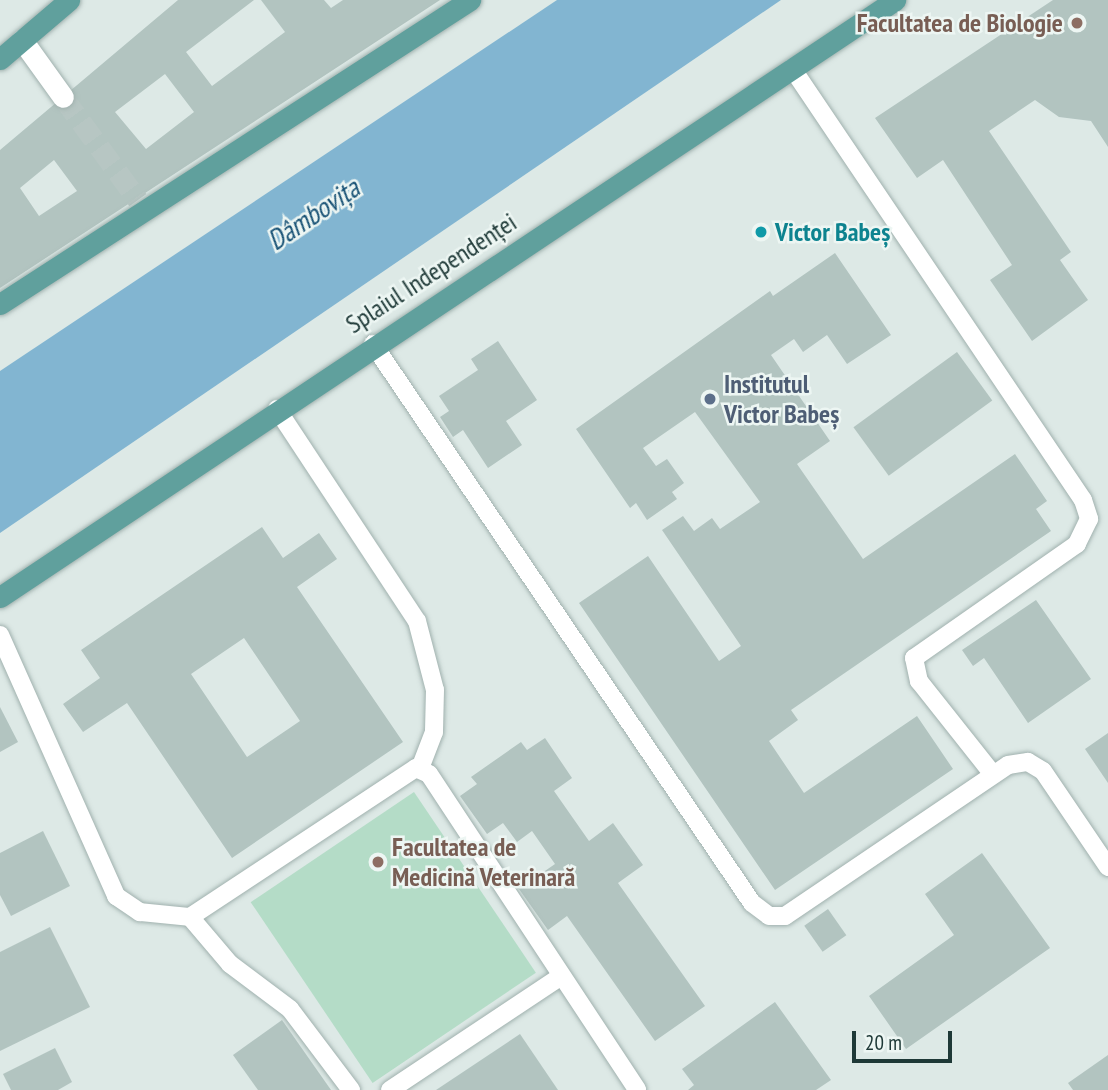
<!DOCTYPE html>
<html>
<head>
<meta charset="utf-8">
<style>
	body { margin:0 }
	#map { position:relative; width:1108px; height:1090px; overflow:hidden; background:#dde9e6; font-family:"PT Sans Narrow",sans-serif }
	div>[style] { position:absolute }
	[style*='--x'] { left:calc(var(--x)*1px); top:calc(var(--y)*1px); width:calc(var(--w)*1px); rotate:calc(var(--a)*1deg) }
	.green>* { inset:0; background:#b4dcc7; transform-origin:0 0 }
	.water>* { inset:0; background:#82b5d1 }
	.building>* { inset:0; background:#b2c4c0; transform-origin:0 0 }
	.minor-tunnel>* { height:21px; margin-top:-10.5px; transform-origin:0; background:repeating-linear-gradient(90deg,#b7c6c3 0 21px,transparent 0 31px) }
	.roads { filter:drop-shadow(0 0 2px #a0b1ae) drop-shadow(0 0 2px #a0b1ae) }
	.service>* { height:18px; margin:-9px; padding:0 9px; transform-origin:9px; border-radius:9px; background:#fff }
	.minor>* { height:21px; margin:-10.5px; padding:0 10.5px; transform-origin:10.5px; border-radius:10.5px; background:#fff }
	.primary>* { height:21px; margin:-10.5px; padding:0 10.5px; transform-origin:10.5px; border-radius:10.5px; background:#60a09d }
	.dots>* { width:19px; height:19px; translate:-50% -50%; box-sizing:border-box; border:4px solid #edf6f3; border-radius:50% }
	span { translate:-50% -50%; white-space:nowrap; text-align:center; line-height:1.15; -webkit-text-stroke:5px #edf6f3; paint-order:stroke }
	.education-label { font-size:26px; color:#785e54; font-weight:700 }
	.right { translate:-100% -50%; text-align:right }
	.left { translate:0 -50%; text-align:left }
	.culture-label { font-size:26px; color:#0d838f; font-weight:700 }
	.street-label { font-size:26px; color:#1e3937 }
	.service-label { font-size:26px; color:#4e5e75; font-weight:700 }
	.water-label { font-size:28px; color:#185275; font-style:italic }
	.scale { position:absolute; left:852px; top:1031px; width:100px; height:32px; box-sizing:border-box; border:4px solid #1e3937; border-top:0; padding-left:9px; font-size:21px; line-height:24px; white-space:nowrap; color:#1e3937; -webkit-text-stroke:5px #edf6f3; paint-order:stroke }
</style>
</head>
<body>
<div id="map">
	<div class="green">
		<div style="left:414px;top:792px;width:218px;height:197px;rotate:56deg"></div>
	</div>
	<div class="water">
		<div style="clip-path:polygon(557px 0,781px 0,0 533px,0 371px)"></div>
	</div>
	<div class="building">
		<div style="clip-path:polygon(evenodd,178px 0,254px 0,186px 52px,212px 86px,285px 32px,261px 0,324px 0,331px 8px,343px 0,440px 0,0 288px,0 150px,178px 0,165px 74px,194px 112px,146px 149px,115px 112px,165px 74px,178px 0,54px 160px,77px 191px,39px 216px,20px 188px,54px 160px)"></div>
		<div style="clip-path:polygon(1053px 0,1108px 0,1108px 147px,1091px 121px,1059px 117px,1035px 100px,989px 131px,1071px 252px,1060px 260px,1088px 300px,1032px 341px,990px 280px,1012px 265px,943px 160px,917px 178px,875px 118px)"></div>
		<div style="clip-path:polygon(835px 253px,891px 335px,847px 364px,827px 335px,803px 352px,794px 339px,771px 355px,830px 441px,797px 464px,863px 559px,1015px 454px,1047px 501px,1036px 509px,1051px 531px,791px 710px,798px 720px,769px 741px,804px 793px,917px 716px,953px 769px,775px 890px,579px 603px,648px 556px,719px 661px,741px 646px,662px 530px,683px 516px,694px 531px,712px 518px,720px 529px,760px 502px,695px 412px,643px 448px,656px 466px,667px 459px,684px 483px,672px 492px,677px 499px,647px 520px,636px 503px,630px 508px,576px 429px,770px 291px,773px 296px)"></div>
		<div style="clip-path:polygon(498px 341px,537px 400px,506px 421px,522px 445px,488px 468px,463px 430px,453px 437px,440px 417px,449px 411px,439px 396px,478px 370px,471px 359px)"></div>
		<div style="left:957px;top:352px;width:60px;height:128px;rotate:54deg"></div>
		<div style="clip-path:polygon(evenodd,262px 527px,283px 558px,319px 533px,337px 559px,297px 587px,403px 742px,232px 858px,127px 703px,83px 732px,63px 704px,100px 678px,81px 650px,262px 527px,244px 638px,300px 721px,247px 757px,191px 674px,244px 638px)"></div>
		<div style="clip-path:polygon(1036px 600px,1091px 679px,1028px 723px,984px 658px,973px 666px,962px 650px)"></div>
		<div style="clip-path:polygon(0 707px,18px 742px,0 752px)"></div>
		<div style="clip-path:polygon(1108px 733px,1108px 783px,1085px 749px)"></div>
		<div style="clip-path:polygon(545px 738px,572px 778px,554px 791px,589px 841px,613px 823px,643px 865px,618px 883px,705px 1006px,655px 1041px,567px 916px,548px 930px,519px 889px,555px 864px,532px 831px,517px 842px,503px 823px,487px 834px,460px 796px,477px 784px,471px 777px,521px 742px,527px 750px)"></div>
		<div style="clip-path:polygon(43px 831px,70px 886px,11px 916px,0 895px,0 853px)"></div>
		<div style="clip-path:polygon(982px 853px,1050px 948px,906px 1049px,869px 996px,954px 935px,925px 894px)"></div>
		<div style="left:828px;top:909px;width:32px;height:29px;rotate:55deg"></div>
		<div style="clip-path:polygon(50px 927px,90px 1007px,0 1051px,0 952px)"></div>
		<div style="clip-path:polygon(775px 1002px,831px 1080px,816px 1090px,688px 1090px,694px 1085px,682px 1069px)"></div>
		<div style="clip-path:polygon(282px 1020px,331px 1090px,258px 1090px,233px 1055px)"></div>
		<div style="clip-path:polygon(520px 1034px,558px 1090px,436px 1090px)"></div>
		<div style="clip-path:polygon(55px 1048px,72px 1082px,58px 1090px,11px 1090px,3px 1074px)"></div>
		<div style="clip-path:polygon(1108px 1055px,1108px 1090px,1073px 1090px,1068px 1083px)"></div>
	</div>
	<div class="minor-tunnel">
		<div style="--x:63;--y:97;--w:127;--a:53.9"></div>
	</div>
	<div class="roads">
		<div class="service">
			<div style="--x:792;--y:68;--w:521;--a:56.04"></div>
			<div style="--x:1083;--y:500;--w:20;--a:72"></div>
			<div style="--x:1089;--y:519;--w:28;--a:116"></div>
			<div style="--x:1077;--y:544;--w:199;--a:145"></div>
			<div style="--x:914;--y:658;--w:24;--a:78"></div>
			<div style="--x:919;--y:681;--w:116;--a:51.6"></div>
			<div style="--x:373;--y:344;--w:675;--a:55.86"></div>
			<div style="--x:752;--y:903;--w:21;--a:37"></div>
			<div style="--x:769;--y:916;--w:16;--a:0"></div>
			<div style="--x:785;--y:916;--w:269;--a:-34.1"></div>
			<div style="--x:1008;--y:765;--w:20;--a:-9"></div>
			<div style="--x:1028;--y:762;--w:17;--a:31"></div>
			<div style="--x:1043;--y:771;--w:116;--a:55.9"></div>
			<div style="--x:277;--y:409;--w:254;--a:56.6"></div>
			<div style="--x:417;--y:621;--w:71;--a:75.4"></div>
			<div style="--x:435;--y:690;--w:42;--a:91.4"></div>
			<div style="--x:434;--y:732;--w:40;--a:111"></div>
			<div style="--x:0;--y:635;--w:286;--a:66"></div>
			<div style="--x:116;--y:896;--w:29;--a:34"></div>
			<div style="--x:140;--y:912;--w:50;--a:5.7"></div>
			<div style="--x:351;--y:1090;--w:101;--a:-127"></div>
			<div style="--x:290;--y:1009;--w:75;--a:-143.1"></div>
			<div style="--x:230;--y:964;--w:62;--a:-130.4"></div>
			<div style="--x:190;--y:917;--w:271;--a:-33.4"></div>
			<div style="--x:416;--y:768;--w:14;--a:25"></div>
			<div style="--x:429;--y:774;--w:378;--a:56.6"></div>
			<div style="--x:390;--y:1090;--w:204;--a:-33.6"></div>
		</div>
		<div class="minor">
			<div style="--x:22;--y:40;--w:70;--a:54.3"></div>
		</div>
		<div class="primary">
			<div style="--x:0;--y:59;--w:91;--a:-40.5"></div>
			<div style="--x:0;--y:304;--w:560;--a:-32.9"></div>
			<div style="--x:0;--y:597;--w:1076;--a:-33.7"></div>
		</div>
	</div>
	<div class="dots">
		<div style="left:1077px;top:23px;background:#8d6e63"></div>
		<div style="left:761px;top:232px;background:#0f9aa8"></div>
		<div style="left:710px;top:399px;background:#5c6f8a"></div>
		<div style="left:378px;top:862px;background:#8d6e63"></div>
	</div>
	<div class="education-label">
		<span class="right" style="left:1063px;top:23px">Facultatea de Biologie</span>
		<span class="left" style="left:392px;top:862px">Facultatea de<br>Medicină Veterinară</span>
	</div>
	<div class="culture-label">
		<span class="left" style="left:775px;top:232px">Victor Babeș</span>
	</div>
	<div class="street-label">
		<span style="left:431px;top:273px;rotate:-33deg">Splaiul Independenței</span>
	</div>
	<div class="service-label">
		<span class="left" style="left:724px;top:399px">Institutul<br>Victor Babeș</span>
	</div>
	<div class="water-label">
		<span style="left:313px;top:214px;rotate:-34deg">Dâmbovița</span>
	</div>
	<div class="scale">20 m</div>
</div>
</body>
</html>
